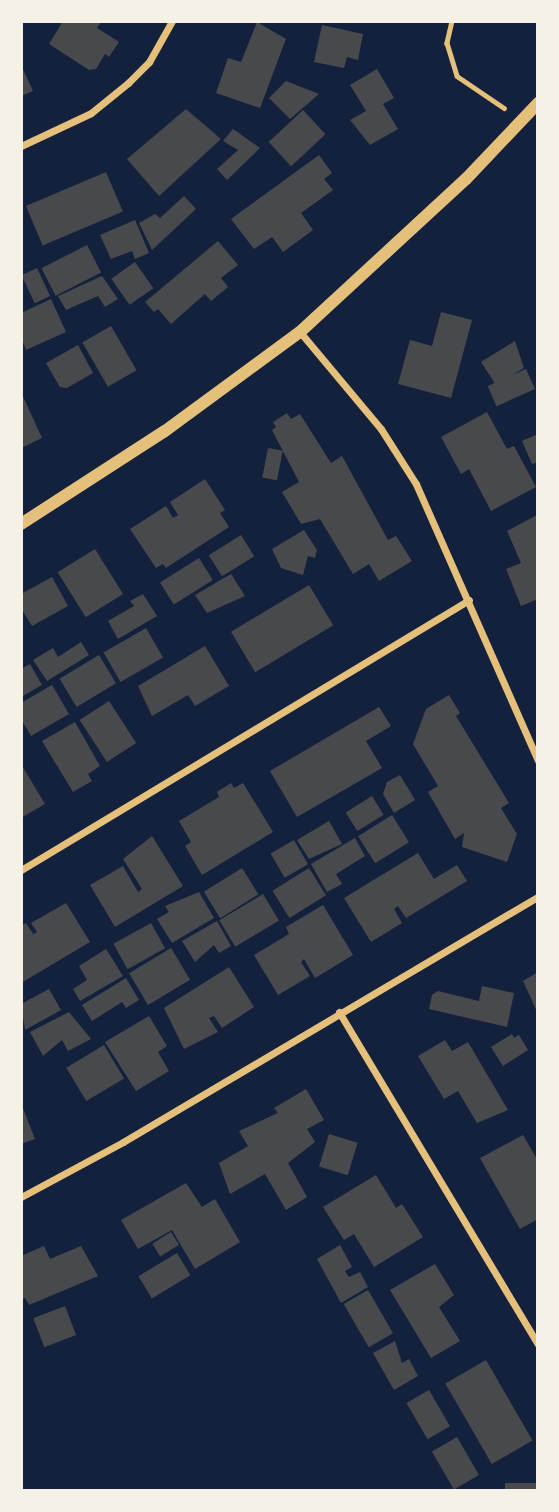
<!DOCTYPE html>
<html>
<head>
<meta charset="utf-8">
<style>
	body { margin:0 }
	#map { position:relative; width:559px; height:1512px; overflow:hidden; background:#14213d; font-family:Montserrat,sans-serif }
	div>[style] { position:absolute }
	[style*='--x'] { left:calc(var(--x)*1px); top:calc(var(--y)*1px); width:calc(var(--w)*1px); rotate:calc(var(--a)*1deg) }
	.building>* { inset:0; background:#48494c; transform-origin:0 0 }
	.path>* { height:4.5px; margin:-2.25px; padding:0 2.25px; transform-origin:2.25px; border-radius:2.25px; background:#e5c07b }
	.minor>* { height:7px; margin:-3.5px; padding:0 3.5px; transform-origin:3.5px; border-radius:3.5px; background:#e5c07b }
	.tertiary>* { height:12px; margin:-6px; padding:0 6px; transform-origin:6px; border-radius:6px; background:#e5c07b }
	span { translate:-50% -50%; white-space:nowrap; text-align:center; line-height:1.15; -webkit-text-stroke:5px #f6f1e7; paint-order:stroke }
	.frame { position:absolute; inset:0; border:23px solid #f6f1e7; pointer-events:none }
</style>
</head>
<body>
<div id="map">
	<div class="building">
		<div style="clip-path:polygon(63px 21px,102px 21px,97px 28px,119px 42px,109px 57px,105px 54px,96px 69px,89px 70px,49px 44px)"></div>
		<div style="clip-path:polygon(257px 22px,286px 39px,260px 108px,216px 93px,228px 58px,241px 62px)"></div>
		<div style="clip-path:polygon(322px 25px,363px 34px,358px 60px,347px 57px,344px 68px,314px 62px)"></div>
		<div style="clip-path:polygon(21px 65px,33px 91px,21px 96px)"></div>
		<div style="clip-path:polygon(377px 69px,394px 98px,383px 104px,398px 129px,370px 145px,350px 120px,366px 111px,350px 85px)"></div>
		<div style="clip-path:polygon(286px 81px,319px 94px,290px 119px,269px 98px)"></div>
		<div style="clip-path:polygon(186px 109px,221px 139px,159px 196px,127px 159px)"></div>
		<div style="left:303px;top:110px;width:33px;height:47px;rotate:47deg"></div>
		<div style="clip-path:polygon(233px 129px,260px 148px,227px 180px,217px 169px,238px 150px,223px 141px)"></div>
		<div style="clip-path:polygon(319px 155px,332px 173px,324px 179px,333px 190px,301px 213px,313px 230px,283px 252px,272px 237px,254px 249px,231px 219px)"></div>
		<div style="left:106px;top:172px;width:43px;height:87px;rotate:67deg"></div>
		<div style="clip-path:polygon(184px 196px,196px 209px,152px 250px,139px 223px,155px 214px,160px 218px)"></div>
		<div style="clip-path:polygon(135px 220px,149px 253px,135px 259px,132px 251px,111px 259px,100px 235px)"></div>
		<div style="clip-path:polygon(218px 241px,238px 265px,221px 278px,228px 287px,211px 301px,205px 294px,171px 324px,158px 309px,154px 312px,145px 302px)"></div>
		<div style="left:87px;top:245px;width:31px;height:51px;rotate:63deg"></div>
		<div style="left:135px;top:262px;width:32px;height:29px;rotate:55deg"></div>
		<div style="left:37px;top:268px;width:31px;height:17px;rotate:65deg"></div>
		<div style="clip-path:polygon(102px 276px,118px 299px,105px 307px,98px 296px,66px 310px,58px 296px)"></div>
		<div style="clip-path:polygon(51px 299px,66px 332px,26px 350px,21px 337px,21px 313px)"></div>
		<div style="clip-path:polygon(441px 312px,472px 320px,451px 398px,398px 384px,410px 340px,432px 346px)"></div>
		<div style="left:111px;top:326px;width:51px;height:33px;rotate:60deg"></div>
		<div style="clip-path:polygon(515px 341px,524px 368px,496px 385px,481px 362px)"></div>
		<div style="clip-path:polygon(78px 345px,93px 373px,67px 388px,60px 387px,46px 363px)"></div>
		<div style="left:526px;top:369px;width:22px;height:42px;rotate:66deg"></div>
		<div style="clip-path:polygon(21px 392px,42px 438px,21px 448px)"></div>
		<div style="clip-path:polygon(487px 412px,507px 449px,514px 446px,536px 487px,491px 511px,469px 469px,461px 474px,441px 437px)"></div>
		<div style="clip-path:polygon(287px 413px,291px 419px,300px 414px,331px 463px,342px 456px,388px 540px,396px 536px,412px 561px,379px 581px,369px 564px,353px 574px,320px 519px,301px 524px,282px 492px,299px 482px,272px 430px,276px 427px,273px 422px)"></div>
		<div style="clip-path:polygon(538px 434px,538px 462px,532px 464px,522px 441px)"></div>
		<div style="left:268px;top:448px;width:15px;height:30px;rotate:11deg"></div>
		<div style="clip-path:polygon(205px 479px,225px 510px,220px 513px,229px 527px,166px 568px,163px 564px,156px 568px,130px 529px,166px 506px,173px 518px,178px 515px,170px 502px)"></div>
		<div style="clip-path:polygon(537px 515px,538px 599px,521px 606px,506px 569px,521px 563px,507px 531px)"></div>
		<div style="clip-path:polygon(304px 530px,317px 550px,315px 558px,308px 556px,303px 575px,281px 568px,272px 549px)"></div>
		<div style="left:241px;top:535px;width:25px;height:38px;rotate:58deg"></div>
		<div style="left:95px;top:549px;width:53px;height:44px;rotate:58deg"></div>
		<div style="left:199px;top:558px;width:26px;height:46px;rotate:58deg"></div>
		<div style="clip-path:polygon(231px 574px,245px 596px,207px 613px,195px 595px)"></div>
		<div style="clip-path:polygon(52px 577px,68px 606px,32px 626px,21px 608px,21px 594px)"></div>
		<div style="left:309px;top:585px;width:47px;height:91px;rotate:59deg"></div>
		<div style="clip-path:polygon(143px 594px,157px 616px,118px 639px,108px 621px,134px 606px,130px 601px)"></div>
		<div style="left:146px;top:628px;width:34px;height:49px;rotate:60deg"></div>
		<div style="clip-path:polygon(81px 642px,89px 655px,47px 681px,33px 660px,53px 648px,58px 657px)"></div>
		<div style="clip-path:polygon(205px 646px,229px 686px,195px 706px,188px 695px,152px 716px,138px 686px)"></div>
		<div style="left:99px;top:655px;width:33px;height:46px;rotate:59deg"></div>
		<div style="clip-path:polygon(30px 664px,42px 685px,21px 697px,21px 669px)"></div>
		<div style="clip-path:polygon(52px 685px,69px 714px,31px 736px,21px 719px,21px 703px)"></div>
		<div style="clip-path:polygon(449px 695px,460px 713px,456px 716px,509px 803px,501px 808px,517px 834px,507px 862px,462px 847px,464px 833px,455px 839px,428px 792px,438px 786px,413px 744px,426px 709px)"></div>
		<div style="left:109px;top:701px;width:50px;height:35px;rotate:57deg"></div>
		<div style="clip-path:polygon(379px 707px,391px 726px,366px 741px,382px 768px,297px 817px,270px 771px)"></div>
		<div style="clip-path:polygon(75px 722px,100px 766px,88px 774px,92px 781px,73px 792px,42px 741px)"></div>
		<div style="clip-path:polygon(21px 764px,45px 804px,21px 818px)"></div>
		<div style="clip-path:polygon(400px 775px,415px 800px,394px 813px,383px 794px,387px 782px)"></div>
		<div style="clip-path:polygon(231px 783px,234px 788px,243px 783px,273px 832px,202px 875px,185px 846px,191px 842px,179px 821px,219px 797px,217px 792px)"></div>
		<div style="left:372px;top:796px;width:22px;height:31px;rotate:58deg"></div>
		<div style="left:392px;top:815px;width:32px;height:40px;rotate:58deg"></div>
		<div style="clip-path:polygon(329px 821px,342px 844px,309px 859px,297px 840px)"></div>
		<div style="clip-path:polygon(152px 836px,183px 886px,115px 927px,90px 885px,123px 866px,138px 892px,142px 889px,123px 859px)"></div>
		<div style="clip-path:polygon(355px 838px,365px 856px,336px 874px,342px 884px,327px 892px,311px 864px)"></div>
		<div style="left:294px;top:840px;width:28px;height:27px;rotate:60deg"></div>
		<div style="clip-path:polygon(418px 853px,434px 879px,457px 865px,467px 881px,406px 918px,398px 906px,394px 909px,402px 923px,371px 942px,344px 898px)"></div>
		<div style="left:242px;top:868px;width:31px;height:45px;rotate:58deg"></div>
		<div style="left:309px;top:868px;width:32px;height:43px;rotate:58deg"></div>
		<div style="clip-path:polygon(199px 892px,214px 918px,172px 943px,157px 919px,169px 912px,165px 906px)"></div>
		<div style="left:263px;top:894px;width:31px;height:51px;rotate:59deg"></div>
		<div style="clip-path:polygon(66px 903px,90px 942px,21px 983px,21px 926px,26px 923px,33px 934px,37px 932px,31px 923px)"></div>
		<div style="clip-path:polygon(323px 905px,353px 955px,315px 978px,304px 959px,301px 962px,310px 976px,278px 995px,254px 955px,289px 934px,286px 927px)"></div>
		<div style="clip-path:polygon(217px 921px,231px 946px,219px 953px,214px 945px,195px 962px,182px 941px)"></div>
		<div style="left:151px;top:923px;width:29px;height:43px;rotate:61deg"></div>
		<div style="left:171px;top:948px;width:37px;height:49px;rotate:59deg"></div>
		<div style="clip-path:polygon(106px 949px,123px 976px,80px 1001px,73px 989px,87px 980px,79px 966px)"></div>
		<div style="clip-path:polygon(229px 967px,254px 1007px,222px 1028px,214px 1016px,209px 1018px,218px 1032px,184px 1049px,164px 1008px)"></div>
		<div style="clip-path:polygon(538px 972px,538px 1014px,523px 981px)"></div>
		<div style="clip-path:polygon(126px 978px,139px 1000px,126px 1008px,122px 1002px,92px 1021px,82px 1005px)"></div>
		<div style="clip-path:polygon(482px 986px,514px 993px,507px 1027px,429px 1009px,432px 995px,438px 991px,479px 1001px)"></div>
		<div style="clip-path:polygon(49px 989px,61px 1010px,25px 1030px,21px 1004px)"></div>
		<div style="clip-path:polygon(69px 1012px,91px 1039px,68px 1051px,62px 1040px,43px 1056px,30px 1032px)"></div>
		<div style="clip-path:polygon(149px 1016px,167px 1046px,158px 1052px,169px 1071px,136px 1091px,105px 1042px)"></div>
		<div style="clip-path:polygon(512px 1034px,514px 1038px,519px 1035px,528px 1050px,503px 1066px,491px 1047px)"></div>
		<div style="clip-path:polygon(445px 1040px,452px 1051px,468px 1042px,508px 1110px,477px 1123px,458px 1091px,444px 1099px,418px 1056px)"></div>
		<div style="left:104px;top:1045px;width:39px;height:44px;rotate:59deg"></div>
		<div style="clip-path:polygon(306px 1089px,324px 1120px,307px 1129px,315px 1142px,288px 1163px,307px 1197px,286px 1210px,265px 1174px,230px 1194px,219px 1163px,248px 1146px,239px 1131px,278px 1113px,274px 1108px)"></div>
		<div style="clip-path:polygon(21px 1103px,35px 1139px,21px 1144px)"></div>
		<div style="left:329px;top:1134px;width:30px;height:34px;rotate:17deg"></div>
		<div style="clip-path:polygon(523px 1135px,538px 1161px,538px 1219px,520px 1229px,480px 1158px)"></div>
		<div style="clip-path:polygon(376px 1175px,396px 1208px,402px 1204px,423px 1237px,374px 1267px,354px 1234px,344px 1240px,323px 1207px)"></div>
		<div style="clip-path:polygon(186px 1183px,202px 1207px,215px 1199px,240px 1242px,195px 1269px,172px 1230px,138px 1249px,121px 1220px)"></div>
		<div style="left:171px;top:1232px;width:15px;height:22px;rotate:58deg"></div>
		<div style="clip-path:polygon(340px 1245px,352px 1267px,345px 1271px,349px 1277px,360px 1272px,368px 1287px,341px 1303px,317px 1259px)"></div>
		<div style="clip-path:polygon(44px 1246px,50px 1259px,81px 1246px,98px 1276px,29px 1305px,25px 1298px,21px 1300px,21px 1256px)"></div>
		<div style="left:177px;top:1253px;width:26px;height:45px;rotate:59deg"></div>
		<div style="clip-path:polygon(435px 1264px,454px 1295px,439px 1307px,460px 1341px,431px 1358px,390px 1290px)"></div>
		<div style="left:368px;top:1290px;width:50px;height:28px;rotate:60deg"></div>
		<div style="left:65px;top:1306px;width:31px;height:34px;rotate:69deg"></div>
		<div style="clip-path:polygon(395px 1341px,402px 1363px,409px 1359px,418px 1376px,394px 1390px,373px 1353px)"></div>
		<div style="left:486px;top:1360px;width:93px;height:47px;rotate:60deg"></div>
		<div style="left:429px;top:1390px;width:42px;height:26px;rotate:60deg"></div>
		<div style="left:457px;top:1437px;width:44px;height:29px;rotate:60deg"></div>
		<div style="left:505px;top:1483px;width:33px;height:8px"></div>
	</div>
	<div class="path">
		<div style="--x:452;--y:21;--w:23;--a:103"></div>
		<div style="--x:447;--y:43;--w:34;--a:73"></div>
		<div style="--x:457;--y:76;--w:57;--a:34.2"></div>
	</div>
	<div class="minor">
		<div style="--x:21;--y:146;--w:77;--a:-25.2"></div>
		<div style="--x:91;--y:113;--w:48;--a:-39"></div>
		<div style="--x:128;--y:83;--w:30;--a:-45"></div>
		<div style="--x:149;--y:62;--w:47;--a:-60.7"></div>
		<div style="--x:300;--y:332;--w:126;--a:50.1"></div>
		<div style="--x:381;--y:429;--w:65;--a:57.5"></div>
		<div style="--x:416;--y:484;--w:302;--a:66.2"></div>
		<div style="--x:21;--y:870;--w:523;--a:-31.08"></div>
		<div style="--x:339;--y:1012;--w:387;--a:59.1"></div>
		<div style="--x:21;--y:1197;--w:116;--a:-28.3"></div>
		<div style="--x:123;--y:1142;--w:482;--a:-30.6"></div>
	</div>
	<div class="tertiary">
		<div style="--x:21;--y:524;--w:171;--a:-32.9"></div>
		<div style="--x:165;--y:431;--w:167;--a:-36.3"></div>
		<div style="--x:300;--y:332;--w:226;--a:-42.7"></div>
		<div style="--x:466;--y:179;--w:105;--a:-46.5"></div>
	</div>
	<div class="frame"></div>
</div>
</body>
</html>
